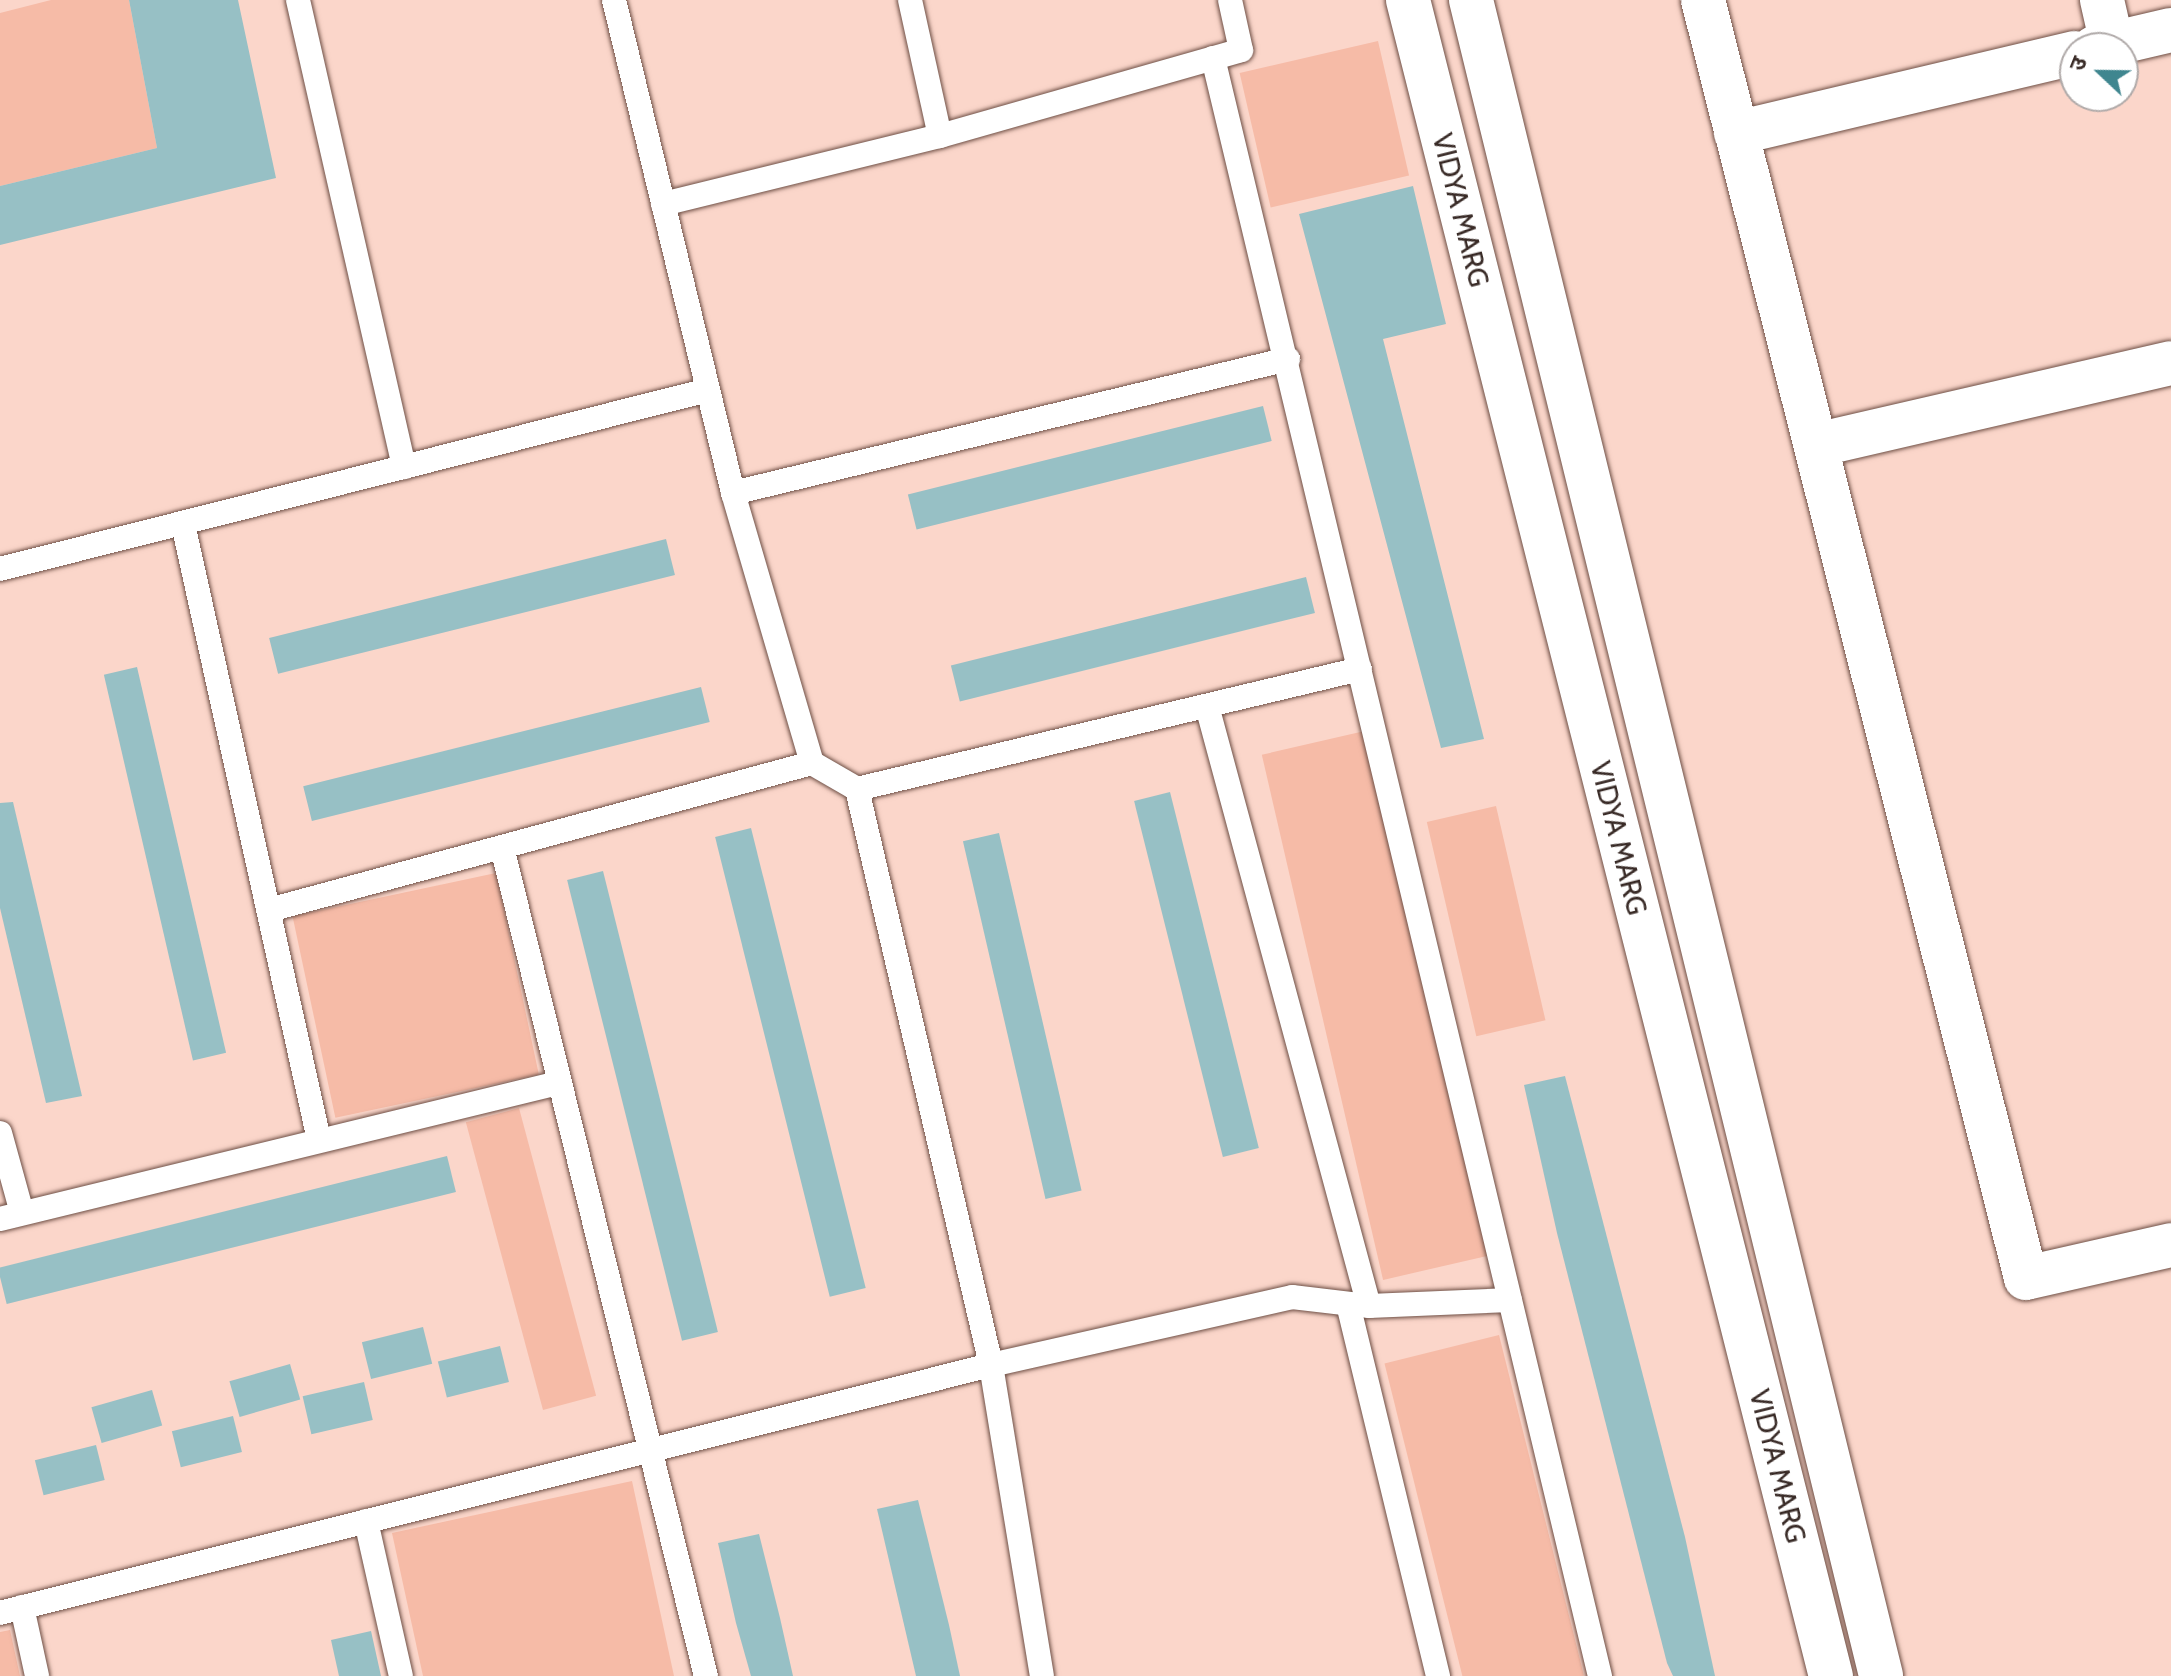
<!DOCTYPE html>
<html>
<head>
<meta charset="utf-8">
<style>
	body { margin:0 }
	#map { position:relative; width:2171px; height:1676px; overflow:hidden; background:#fbd6ca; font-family:Cabin,"Noto Sans Devanagari",sans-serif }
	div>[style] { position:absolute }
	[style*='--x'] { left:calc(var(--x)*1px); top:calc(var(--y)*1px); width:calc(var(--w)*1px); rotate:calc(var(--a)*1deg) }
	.green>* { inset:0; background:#f6bba7; transform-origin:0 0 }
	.building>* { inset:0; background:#97c0c5; transform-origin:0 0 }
	.roads { filter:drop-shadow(0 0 2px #6e4f45) drop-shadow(0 0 2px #6e4f45) }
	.service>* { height:24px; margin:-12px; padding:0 12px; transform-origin:12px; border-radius:12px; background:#fff }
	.minor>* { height:44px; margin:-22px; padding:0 22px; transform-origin:22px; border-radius:22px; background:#fff }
	.secondary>* { height:44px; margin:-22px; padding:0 22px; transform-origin:22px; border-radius:22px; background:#fff }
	span { translate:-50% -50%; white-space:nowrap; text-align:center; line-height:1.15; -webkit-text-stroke:7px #fff; paint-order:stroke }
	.street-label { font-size:28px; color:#392b27 }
	.north { position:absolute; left:2059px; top:32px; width:80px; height:80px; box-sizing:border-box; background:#fff; border:2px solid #b0aaa9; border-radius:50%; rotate:292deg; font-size:22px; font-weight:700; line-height:32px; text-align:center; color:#392b27 }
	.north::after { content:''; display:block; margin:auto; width:28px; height:36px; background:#3f868f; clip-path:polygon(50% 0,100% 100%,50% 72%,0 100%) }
</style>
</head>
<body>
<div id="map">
	<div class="green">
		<div style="clip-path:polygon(51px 0,129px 0,157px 148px,0 186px,0 13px)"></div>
		<div style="left:1378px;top:41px;width:138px;height:142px;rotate:77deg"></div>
		<div style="left:1369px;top:730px;width:539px;height:110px;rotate:77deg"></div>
		<div style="left:1496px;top:806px;width:220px;height:71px;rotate:77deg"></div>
		<div style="left:496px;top:873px;width:206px;height:208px;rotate:78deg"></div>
		<div style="left:519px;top:1108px;width:298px;height:55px;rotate:75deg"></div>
		<div style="left:1499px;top:1335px;width:351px;height:118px;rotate:76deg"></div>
		<div style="clip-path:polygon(632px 1481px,674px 1676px,423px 1676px,392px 1533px)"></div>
		<div style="clip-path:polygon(10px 1630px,20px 1676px,0 1676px,0 1632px)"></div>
	</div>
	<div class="building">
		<div style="clip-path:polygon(129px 0,238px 0,276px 178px,0 245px,0 186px,157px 148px)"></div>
		<div style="clip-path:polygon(1413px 186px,1446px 324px,1383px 339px,1484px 739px,1441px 748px,1299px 214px)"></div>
		<div style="left:1263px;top:406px;width:36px;height:366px;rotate:76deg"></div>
		<div style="left:666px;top:539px;width:37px;height:409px;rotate:76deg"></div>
		<div style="left:1306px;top:577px;width:37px;height:366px;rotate:76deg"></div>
		<div style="left:137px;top:667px;width:396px;height:34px;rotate:77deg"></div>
		<div style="left:701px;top:687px;width:36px;height:410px;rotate:76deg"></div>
		<div style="left:1170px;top:792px;width:367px;height:37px;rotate:76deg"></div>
		<div style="clip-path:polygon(13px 802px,82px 1096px,46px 1103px,0 908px,0 803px)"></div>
		<div style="left:751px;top:828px;width:474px;height:37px;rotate:76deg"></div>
		<div style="left:999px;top:833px;width:367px;height:37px;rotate:77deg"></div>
		<div style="left:603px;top:871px;width:475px;height:37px;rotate:76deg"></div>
		<div style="clip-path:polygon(1565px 1076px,1685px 1537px,1715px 1676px,1673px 1676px,1667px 1663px,1557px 1233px,1524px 1085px)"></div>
		<div style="left:447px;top:1156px;width:37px;height:463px;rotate:76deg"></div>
		<div style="left:423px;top:1327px;width:38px;height:63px;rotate:76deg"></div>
		<div style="left:500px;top:1346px;width:37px;height:64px;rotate:76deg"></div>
		<div style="left:290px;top:1364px;width:37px;height:63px;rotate:74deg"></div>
		<div style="left:364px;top:1382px;width:39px;height:63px;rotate:77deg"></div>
		<div style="left:152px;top:1390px;width:37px;height:63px;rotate:74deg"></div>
		<div style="left:233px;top:1416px;width:37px;height:63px;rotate:76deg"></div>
		<div style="left:96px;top:1445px;width:36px;height:63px;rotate:76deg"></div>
		<div style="clip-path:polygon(918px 1500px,949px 1625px,960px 1676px,916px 1676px,877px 1509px)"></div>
		<div style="clip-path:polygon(759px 1534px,780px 1618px,793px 1676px,751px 1676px,736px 1623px,718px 1543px)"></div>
		<div style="clip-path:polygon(371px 1631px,381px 1676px,339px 1676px,331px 1640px)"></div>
	</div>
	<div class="roads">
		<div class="service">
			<div style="--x:298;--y:0;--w:479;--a:77.2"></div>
			<div style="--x:614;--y:0;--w:507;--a:76.43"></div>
			<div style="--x:733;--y:493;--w:281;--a:73.7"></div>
			<div style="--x:812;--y:763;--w:52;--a:30"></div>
			<div style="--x:857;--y:789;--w:591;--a:76.9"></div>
			<div style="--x:991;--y:1365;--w:315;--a:80.7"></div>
			<div style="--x:910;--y:0;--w:139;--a:77.6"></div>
			<div style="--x:1213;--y:58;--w:1664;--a:76.55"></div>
			<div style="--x:663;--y:204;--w:285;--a:-13.8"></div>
			<div style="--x:940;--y:136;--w:313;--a:-15.9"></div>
			<div style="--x:1241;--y:50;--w:51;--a:-102.4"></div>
			<div style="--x:733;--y:493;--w:571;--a:-13.57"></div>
			<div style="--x:183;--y:524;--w:631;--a:77.55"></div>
			<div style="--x:0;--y:569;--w:730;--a:-14.19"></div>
			<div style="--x:1207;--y:706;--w:621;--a:74.89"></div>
			<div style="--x:857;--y:789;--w:517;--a:-13.42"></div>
			<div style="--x:503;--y:851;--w:850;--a:76.18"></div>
			<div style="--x:269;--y:910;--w:563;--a:-15.15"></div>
			<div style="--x:0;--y:1133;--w:83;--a:74.6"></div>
			<div style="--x:0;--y:1219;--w:574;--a:-13.7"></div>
			<div style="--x:1348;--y:1304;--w:383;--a:76.4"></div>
			<div style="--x:366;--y:1521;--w:159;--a:77.3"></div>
			<div style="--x:22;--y:1607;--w:71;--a:77.7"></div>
			<div style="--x:0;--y:1613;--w:1022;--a:-14.05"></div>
			<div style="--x:991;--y:1365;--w:309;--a:-12.7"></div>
			<div style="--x:1292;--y:1297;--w:78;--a:6.7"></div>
			<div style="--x:1369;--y:1306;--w:141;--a:-2.4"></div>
		</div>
		<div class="minor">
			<div style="--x:1703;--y:0;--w:1318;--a:75.82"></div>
			<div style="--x:2026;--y:1278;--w:149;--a:-12.8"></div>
			<div style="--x:2102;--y:0;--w:45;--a:77.2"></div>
			<div style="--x:2094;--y:48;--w:79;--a:-13.2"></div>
			<div style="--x:1736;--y:133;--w:348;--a:-13.3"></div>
			<div style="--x:1816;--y:445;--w:364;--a:-13"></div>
		</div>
		<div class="secondary">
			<div style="--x:1408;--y:0;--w:1729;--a:75.84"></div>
			<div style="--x:1471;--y:0;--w:1725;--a:76.25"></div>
		</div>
	</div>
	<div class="street-label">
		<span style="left:1461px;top:210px;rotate:76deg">VIDYA MARG</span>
		<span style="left:1619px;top:838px;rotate:76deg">VIDYA MARG</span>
		<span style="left:1778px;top:1466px;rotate:76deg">VIDYA MARG</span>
	</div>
	<div class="north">उ</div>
</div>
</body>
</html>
